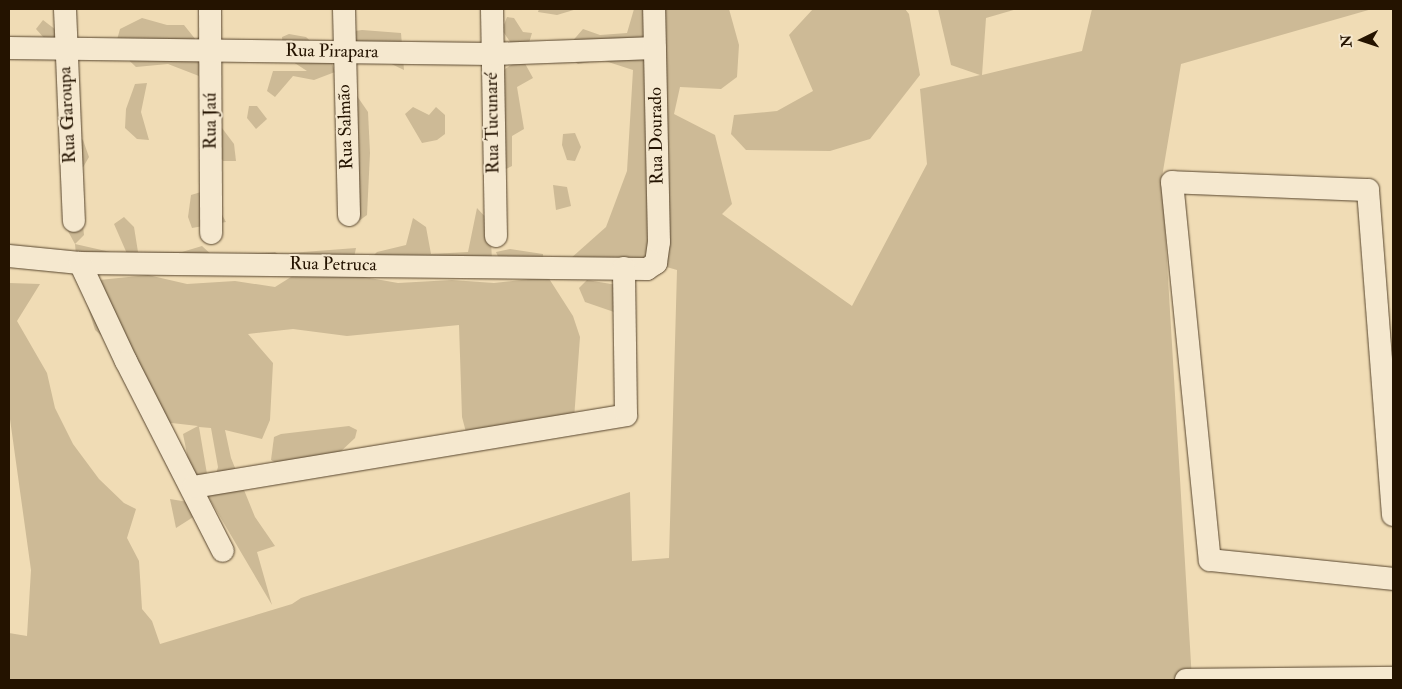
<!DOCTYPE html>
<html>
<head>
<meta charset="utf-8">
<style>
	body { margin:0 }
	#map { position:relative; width:1402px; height:689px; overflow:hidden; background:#f0dcb5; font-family:"IM FELL Double Pica",serif }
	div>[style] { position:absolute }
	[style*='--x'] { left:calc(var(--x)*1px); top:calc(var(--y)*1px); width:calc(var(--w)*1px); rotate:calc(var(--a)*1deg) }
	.green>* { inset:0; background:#cdba96 }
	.roads { filter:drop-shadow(0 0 1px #57452d) drop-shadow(0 0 1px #57452d) }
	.minor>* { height:22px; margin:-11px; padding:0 11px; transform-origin:11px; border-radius:11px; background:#f5e8cf }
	span { translate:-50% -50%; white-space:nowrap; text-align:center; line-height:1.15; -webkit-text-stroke:4px #f5e8cf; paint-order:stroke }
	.street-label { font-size:18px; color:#241300 }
	.frame { position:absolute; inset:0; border:10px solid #241300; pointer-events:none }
	.north { position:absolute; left:1337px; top:15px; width:50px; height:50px; -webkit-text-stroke:4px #f5e8cf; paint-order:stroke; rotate:266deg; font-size:14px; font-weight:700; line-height:20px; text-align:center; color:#241300 }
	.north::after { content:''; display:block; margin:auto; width:18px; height:22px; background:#241300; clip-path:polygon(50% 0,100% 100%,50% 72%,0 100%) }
</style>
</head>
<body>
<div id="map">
	<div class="green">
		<div style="clip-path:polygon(539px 9px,577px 9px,557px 15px,538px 12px)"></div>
		<div style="clip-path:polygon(634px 9px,729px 9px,739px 45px,737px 77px,721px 89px,680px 87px,674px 114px,715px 135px,732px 204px,722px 214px,852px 306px,927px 164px,920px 89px,980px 75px,951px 65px,938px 9px,1017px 9px,986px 18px,982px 75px,1082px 51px,1092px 9px,1372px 9px,1181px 64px,1162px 177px,1192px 680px,9px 680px,9px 633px,27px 636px,31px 570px,9px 412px,9px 283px,40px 284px,17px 321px,47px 373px,55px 408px,73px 444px,99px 479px,124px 503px,136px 509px,127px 538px,139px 561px,142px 609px,152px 621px,160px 644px,292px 604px,301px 598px,630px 492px,632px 561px,669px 558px,677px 270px,646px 261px,570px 259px,606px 227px,627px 171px,633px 70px,602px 60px,578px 64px,563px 52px,583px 29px,600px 35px,627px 33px)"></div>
		<div style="clip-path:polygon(813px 9px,905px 9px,909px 14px,920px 75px,870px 139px,830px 151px,746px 150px,731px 134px,734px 115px,777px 111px,813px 91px,789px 35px)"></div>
		<div style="clip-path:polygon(507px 17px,514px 18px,523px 32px,532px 33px,528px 46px,513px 46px,502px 30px)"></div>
		<div style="clip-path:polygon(142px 18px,167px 25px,184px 25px,196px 40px,209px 25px,199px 76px,168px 64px,136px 67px,115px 47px,120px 29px)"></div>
		<div style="clip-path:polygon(43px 20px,56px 30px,57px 40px,44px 38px,36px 29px)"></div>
		<div style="clip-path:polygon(362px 30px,401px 33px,404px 70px,356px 47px,348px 32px)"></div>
		<div style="clip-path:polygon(289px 34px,306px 37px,321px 51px,328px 52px,335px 72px,314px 80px,293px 76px,275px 97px,267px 91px,273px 71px,307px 71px,284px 56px,282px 37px)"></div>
		<div style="clip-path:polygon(522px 58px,533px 78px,517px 87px,524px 129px,512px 136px,512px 166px,504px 170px,496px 91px,505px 69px)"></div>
		<div style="clip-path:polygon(147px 83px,141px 112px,149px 140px,137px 139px,125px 128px,126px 109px,135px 84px)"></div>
		<div style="clip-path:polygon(357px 96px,368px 112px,370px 153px,367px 215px,356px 223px)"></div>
		<div style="clip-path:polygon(249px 106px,257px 106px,267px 119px,256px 129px,247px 118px)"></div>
		<div style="clip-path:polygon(413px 107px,429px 115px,436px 107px,445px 115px,445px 134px,437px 140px,422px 143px,405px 114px)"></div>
		<div style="clip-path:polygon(206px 128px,222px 128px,234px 144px,236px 161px,223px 161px)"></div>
		<div style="clip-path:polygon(575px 133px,581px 147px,575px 161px,567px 160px,562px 145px,563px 134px)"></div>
		<div style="clip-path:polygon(77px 135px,83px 140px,89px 157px,78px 176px,84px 235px,75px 244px,128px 256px,114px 224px,124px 217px,134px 227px,138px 252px,182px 252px,202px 246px,215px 258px,211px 261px,173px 258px,132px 261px,95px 259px,76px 255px,75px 244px,64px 224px,66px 187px,59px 149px)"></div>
		<div style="clip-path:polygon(553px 185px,567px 187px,571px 206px,556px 210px)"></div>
		<div style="clip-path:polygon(201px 192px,214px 200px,226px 222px,192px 228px,188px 217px,191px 195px)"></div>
		<div style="clip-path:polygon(477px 208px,490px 222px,492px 260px,368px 261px,377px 252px,406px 245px,413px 218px,426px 227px,431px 254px,468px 252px)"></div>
		<div style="clip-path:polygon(356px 248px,354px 258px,345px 263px,324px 259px,311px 266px,221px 263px,226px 255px,275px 252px,288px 261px,290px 253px)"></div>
		<div style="clip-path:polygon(510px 249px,543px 254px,544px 269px,503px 267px,496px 252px)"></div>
		<div style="clip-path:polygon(evenodd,299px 272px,364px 277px,398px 283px,452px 280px,494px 283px,548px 277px,573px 316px,580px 337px,574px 419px,467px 436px,462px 417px,459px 325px,347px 336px,293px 329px,248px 334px,273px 363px,270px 420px,262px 439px,225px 430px,231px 458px,255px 517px,275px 546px,257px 552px,272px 605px,189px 464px,183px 434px,198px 426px,163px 422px,113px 346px,95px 330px,80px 282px,148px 275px,187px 284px,235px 281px,275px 287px,299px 272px,199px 427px,211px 428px,218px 467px,216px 474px,207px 474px,199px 427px)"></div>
		<div style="clip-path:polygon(587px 280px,617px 285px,614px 312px,585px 302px,579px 288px)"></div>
		<div style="clip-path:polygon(349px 426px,357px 430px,355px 438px,338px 454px,278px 464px,271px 460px,274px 437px,281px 434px)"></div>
		<div style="clip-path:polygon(170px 499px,188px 502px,198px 514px,176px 528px)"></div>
	</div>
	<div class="roads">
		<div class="minor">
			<div style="--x:65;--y:9;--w:212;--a:87.6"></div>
			<div style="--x:210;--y:9;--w:224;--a:89.7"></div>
			<div style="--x:344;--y:9;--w:206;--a:88.6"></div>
			<div style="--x:492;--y:9;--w:227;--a:89"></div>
			<div style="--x:9;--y:48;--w:483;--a:0.7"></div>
			<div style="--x:492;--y:54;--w:163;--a:-2.1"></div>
			<div style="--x:9;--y:256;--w:71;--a:5.6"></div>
			<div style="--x:80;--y:263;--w:567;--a:0.61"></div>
			<div style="--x:647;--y:269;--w:11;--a:-34"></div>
			<div style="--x:656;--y:263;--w:21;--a:-82"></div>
			<div style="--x:659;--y:242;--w:233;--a:-91.2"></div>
			<div style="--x:80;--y:263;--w:108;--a:64.9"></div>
			<div style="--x:126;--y:361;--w:213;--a:63"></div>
			<div style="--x:193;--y:487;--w:439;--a:-9.4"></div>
			<div style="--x:626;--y:415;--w:147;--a:-90.8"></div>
			<div style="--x:1393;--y:515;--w:326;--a:-94.4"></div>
			<div style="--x:1368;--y:190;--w:196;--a:-177.7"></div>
			<div style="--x:1172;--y:182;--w:380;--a:84.3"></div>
			<div style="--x:1210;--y:560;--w:184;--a:5.9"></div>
			<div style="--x:1186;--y:680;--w:207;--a:-0.6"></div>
		</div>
	</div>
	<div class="street-label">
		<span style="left:332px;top:52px;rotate:1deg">Rua Pirapara</span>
		<span style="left:68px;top:115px;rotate:-93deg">Rua Garoupa</span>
		<span style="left:211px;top:121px;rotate:-90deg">Rua Jaú</span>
		<span style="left:493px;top:123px;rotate:-91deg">Rua Tucunaré</span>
		<span style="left:346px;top:127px;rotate:-92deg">Rua Salmão</span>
		<span style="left:657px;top:136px;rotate:-91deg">Rua Dourado</span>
		<span style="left:333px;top:265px;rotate:1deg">Rua Petruca</span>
	</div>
	<div class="frame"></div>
	<div class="north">N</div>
</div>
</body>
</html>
